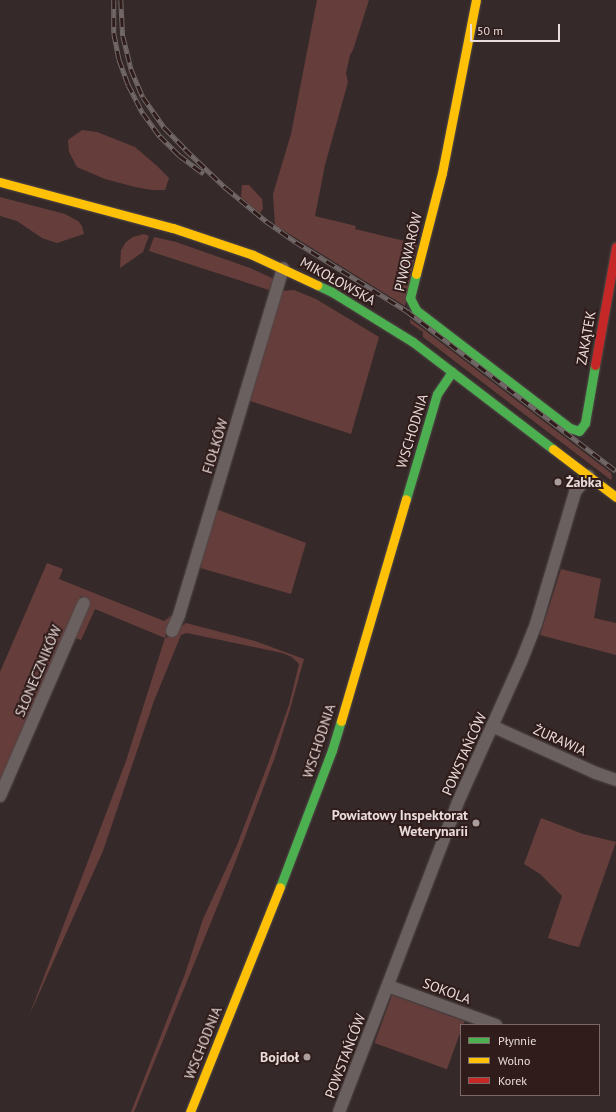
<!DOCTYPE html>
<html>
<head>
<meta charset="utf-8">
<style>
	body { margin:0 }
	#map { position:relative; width:616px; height:1112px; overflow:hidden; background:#352a29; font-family:"PT Sans",sans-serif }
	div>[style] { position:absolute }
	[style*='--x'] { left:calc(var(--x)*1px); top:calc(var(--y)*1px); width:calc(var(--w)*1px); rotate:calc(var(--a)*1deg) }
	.green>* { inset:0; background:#653d3b; transform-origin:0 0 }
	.roads { filter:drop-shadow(0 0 1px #514847) drop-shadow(0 0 1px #514847) }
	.street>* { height:12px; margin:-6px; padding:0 6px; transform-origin:6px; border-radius:6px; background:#6a605f }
	.fast>* { height:9px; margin:-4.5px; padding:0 4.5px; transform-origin:4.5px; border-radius:4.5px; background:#4caf50 }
	.slow>* { height:9px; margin:-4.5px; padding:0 4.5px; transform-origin:4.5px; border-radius:4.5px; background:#ffc107 }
	.jam>* { height:9px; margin:-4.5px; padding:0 4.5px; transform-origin:4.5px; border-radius:4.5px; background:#c62828 }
	.rail>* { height:4.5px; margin-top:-2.25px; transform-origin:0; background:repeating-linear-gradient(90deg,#2f1c1b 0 9px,#716867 0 18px); box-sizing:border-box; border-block:1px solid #716867 }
	.dots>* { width:11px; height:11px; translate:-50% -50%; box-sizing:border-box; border:2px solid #2f1c1b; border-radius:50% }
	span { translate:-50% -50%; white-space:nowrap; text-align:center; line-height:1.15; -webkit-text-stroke:4px #2f1c1b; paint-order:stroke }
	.street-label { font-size:14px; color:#e9dcda }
	.poi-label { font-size:14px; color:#e9dcda; font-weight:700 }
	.left { translate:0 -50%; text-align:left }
	.right { translate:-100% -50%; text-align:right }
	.legend { position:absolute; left:460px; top:1024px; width:140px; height:72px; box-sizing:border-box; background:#2f1c1b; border:1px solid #796967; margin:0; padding:5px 7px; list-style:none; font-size:12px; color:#e9dcda }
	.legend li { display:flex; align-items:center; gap:8px; height:20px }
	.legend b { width:20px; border:1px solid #796967 }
	.scale { position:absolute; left:470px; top:24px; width:90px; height:18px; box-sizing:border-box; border:2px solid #e9dcda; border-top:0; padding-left:5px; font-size:12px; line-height:14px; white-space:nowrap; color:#e9dcda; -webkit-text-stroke:3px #2f1c1b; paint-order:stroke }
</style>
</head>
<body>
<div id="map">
	<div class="green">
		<div style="clip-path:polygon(317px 0,369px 0,353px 50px,350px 55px,346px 73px,348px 82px,325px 165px,315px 216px,356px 226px,355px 229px,417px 244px,405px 306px,275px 225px,273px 194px,291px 134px)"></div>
		<div style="clip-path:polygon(82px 130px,97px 132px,135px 147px,156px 165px,169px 178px,165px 190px,152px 190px,135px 187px,105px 179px,77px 167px,69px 152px,68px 140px)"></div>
		<div style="clip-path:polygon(242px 185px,249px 185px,262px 199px,263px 209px,260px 213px,241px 197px)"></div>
		<div style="clip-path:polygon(0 197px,65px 214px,78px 221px,82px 226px,84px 234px,57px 243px,42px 238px,17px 221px,0 216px)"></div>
		<div style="clip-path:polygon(144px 234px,149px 236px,143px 252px,120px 268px,121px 250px,126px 242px,133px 237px)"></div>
		<div style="clip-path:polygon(154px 237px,176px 242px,250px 268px,274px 279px,269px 290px,149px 251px)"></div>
		<div style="clip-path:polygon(294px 290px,316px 299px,379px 337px,351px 434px,250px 401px,280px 291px)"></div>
		<div style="clip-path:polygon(410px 319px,611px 473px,612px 478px,611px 480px,423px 337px,423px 332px,410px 323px)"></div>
		<div style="clip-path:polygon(216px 509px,306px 543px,291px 594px,200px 568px)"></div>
		<div style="clip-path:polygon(47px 563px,63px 569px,59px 579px,164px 621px,172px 615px,165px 638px,172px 636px,177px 629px,186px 623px,255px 641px,304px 659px,291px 706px,275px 757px,235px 863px,134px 1112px,131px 1112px,185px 974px,203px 919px,237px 845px,268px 764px,289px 705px,299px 664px,292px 657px,282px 653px,187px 633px,181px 635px,154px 701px,103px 851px,29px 1016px,126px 761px,165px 638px,95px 609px,81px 640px,75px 638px,90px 605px,87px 598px,81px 596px,0 782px,0 672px)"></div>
		<div style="clip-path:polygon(561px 569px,601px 579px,594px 618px,616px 623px,616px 655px,540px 635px)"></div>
		<div style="clip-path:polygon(541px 818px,583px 834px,616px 842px,579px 947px,570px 945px,548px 938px,562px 896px,540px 874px,524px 864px)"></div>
		<div style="left:392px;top:995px;width:77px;height:51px;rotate:20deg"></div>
	</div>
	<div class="roads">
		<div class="street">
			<div style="--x:172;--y:631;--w:17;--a:-66"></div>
			<div style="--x:179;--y:615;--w:362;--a:-73.3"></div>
			<div style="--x:492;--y:726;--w:114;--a:24.3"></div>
			<div style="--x:596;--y:773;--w:21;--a:19"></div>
			<div style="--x:0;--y:796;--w:210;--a:-66.5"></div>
			<div style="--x:388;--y:986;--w:115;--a:19.9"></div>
			<div style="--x:339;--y:1112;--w:332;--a:-69"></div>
			<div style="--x:458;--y:802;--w:154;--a:-65.8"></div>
			<div style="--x:521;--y:662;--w:41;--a:-68.5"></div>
			<div style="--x:536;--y:624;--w:138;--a:-73.5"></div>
			<div style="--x:575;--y:492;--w:21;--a:-51"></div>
		</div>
		<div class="fast">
			<div style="--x:416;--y:274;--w:25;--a:104"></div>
			<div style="--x:410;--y:298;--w:13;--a:63"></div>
			<div style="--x:416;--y:310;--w:194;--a:37.5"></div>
			<div style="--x:570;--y:428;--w:9;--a:18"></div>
			<div style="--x:579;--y:431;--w:10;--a:-53"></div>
			<div style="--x:585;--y:423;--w:59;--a:-80.2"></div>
			<div style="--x:317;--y:285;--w:17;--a:25"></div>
			<div style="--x:332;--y:292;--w:95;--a:31.7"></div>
			<div style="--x:413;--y:342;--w:176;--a:37.4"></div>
			<div style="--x:406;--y:499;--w:109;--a:-73.6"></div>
			<div style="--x:437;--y:394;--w:27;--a:-56"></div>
			<div style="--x:280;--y:887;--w:147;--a:-69.2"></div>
			<div style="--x:332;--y:750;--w:30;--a:-73"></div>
		</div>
		<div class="slow">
			<div style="--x:0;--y:182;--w:179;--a:14.9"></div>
			<div style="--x:173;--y:228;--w:84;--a:18.6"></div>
			<div style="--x:253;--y:255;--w:71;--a:25.1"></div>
			<div style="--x:416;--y:274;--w:104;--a:-75.6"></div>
			<div style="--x:442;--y:173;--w:176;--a:-78.9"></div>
			<div style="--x:553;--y:449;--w:79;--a:37.3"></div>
			<div style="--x:341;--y:721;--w:231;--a:-73.7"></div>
			<div style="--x:190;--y:1112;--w:242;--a:-68.2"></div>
		</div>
		<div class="jam">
			<div style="--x:595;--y:365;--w:120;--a:-79.9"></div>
		</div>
	</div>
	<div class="rail">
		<div style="--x:114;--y:0;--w:33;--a:90"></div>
		<div style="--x:114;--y:33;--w:26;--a:79"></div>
		<div style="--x:119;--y:59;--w:27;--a:70"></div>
		<div style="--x:128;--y:84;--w:33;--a:63"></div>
		<div style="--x:143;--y:113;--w:29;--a:54"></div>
		<div style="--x:160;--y:136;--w:27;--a:45"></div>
		<div style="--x:179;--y:155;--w:31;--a:37"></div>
		<div style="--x:121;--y:0;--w:36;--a:87"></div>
		<div style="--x:123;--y:36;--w:34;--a:76"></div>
		<div style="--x:131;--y:69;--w:30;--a:67"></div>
		<div style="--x:143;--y:97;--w:38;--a:55"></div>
		<div style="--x:165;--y:128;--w:29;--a:46"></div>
		<div style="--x:185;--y:149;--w:57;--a:43.6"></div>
		<div style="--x:226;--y:188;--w:52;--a:39.5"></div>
		<div style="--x:266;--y:221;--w:37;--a:35"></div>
		<div style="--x:296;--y:242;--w:131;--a:31.9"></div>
		<div style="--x:407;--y:311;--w:263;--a:37.4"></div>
	</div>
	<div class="dots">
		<div style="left:558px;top:482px;background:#aa9e9c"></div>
		<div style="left:476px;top:823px;background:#aa9e9c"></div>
		<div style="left:307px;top:1057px;background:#aa9e9c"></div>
	</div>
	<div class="street-label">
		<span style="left:408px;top:252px;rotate:-77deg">PIWOWARÓW</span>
		<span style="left:338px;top:281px;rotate:29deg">MIKOŁOWSKA</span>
		<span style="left:586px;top:338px;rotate:-80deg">ZAKĄTEK</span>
		<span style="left:412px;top:431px;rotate:-73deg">WSCHODNIA</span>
		<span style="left:215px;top:446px;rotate:-73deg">FIOŁKÓW</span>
		<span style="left:38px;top:671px;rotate:-67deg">SŁONECZNIKÓW</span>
		<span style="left:560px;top:740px;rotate:24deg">ŻURAWIA</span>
		<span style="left:319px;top:741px;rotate:-72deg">WSCHODNIA</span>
		<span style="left:464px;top:754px;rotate:-66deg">POWSTAŃCÓW</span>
		<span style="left:447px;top:991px;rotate:20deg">SOKOLA</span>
		<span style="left:203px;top:1043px;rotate:-68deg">WSCHODNIA</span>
		<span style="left:345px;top:1056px;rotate:-69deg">POWSTAŃCÓW</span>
	</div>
	<div class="poi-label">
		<span class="left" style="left:566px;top:482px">Żabka</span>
		<span class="right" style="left:468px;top:823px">Powiatowy Inspektorat<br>Weterynarii</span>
		<span class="right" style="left:299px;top:1057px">Bojdoł</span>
	</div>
	<ul class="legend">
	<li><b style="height:5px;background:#4caf50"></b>Płynnie</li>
	<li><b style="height:5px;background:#ffc107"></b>Wolno</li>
	<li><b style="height:5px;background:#c62828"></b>Korek</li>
	</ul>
	<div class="scale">50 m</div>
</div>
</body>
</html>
